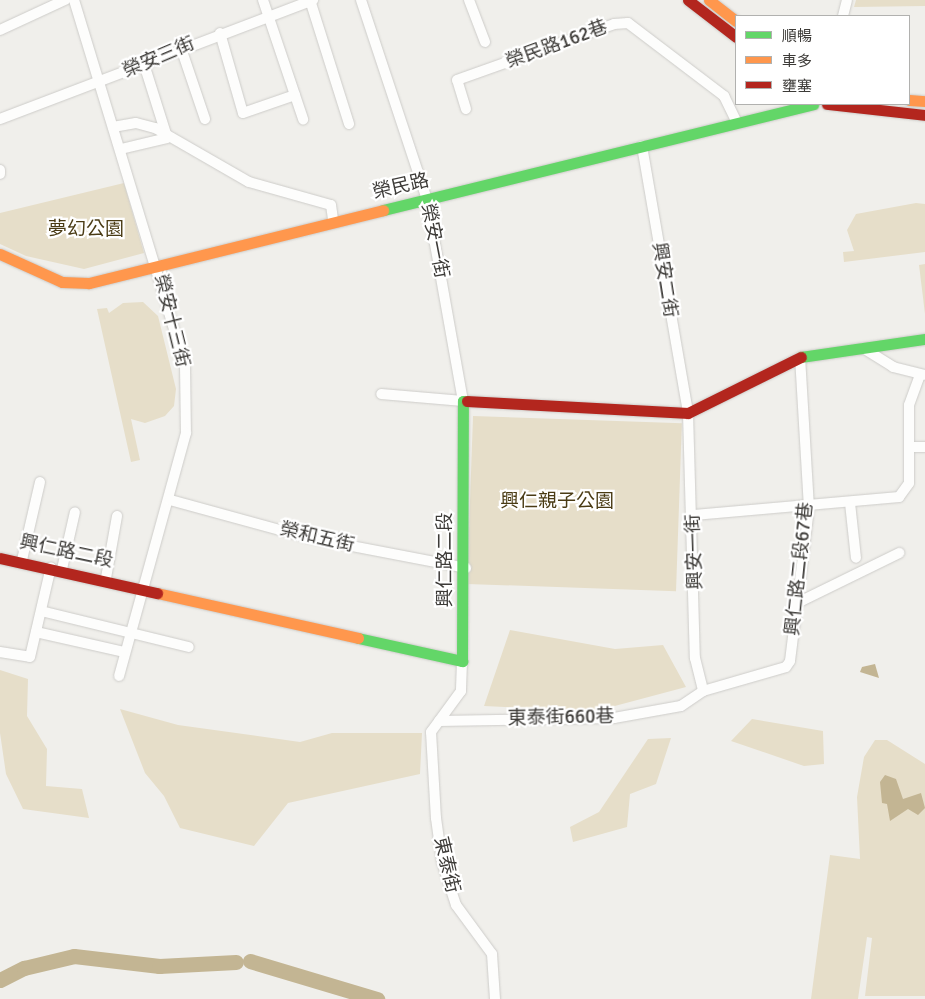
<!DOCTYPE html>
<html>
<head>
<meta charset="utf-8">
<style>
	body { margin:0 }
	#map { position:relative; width:925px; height:999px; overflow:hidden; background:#f0efeb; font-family:Signika,"Noto Sans TC",sans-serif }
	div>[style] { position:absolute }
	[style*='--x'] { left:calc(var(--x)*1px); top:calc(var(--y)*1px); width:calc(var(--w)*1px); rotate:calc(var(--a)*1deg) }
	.green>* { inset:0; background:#e6dec9; transform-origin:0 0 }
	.water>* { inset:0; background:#c3b593 }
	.river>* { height:15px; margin:-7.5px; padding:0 7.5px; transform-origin:7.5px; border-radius:7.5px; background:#c3b593 }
	.roads { filter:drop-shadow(0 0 1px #cdccc9) drop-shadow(0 0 1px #cdccc9) }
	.street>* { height:10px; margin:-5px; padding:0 5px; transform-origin:5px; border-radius:5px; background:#fdfdfc }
	.fast>* { height:11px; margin:-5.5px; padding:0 5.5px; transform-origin:5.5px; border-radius:5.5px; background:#63d668 }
	.slow>* { height:11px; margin:-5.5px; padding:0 5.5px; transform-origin:5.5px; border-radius:5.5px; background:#ff974d }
	.jam>* { height:11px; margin:-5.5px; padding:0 5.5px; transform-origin:5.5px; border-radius:5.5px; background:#b3261e }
	span { translate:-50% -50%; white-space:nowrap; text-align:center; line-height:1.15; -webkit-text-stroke:4.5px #fff; paint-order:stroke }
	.street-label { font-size:19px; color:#3d3b38 }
	.park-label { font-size:19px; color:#4a3b14 }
	.legend { position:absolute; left:735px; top:15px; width:175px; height:90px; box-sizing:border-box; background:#fff; border:1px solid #b1b1af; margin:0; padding:6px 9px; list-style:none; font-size:15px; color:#3d3b38 }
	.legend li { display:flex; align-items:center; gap:10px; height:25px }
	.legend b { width:25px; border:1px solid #b1b1af }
</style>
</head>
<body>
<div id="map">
	<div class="green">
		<div style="clip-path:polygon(856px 0,925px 0,925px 6px,854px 7px)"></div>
		<div style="clip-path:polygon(124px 183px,144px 253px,84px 269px,26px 256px,0 244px,0 213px)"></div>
		<div style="clip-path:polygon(916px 203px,925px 204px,925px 252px,844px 262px,843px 252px,854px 251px,847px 230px,856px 214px)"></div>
		<div style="clip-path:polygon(925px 264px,925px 314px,919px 265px)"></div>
		<div style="clip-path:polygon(143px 302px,158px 316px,176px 389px,174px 406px,165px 416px,145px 423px,131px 419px,140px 460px,131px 462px,97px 309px,107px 308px,109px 313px,123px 303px)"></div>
		<div style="left:473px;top:416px;width:209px;height:168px;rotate:2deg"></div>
		<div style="clip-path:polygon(510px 630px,615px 649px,663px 645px,686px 687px,596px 711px,484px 706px)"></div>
		<div style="clip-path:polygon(0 670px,28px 679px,27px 716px,47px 749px,46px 786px,82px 789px,89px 818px,23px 809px,6px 774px,0 733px)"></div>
		<div style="clip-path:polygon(120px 709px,178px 725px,300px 742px,332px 733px,422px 733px,420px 774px,288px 803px,254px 846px,180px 828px,164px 796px,145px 773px)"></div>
		<div style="clip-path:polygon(752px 719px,823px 731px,824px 764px,804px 766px,731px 741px)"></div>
		<div style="clip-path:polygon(671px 738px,656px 784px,630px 794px,627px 827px,573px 842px,570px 827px,599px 812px,648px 739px)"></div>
		<div style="clip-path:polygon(875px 740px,887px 740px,925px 764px,925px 996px,865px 996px,872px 938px,867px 937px,858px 999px,811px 999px,830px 855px,860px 859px,857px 797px,864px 757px)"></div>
	</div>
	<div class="water">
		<div style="clip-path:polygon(875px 664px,879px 678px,860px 672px,862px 667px)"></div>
		<div style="clip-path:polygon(885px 775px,896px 779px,903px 799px,921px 793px,925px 808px,918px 815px,908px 809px,890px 821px,887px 804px,882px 803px,880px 782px)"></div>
	</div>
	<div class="river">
		<div style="--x:250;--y:961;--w:133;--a:16.7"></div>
		<div style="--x:0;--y:980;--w:27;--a:-27"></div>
		<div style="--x:24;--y:968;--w:51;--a:-13.5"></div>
		<div style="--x:74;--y:956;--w:86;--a:6.7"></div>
		<div style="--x:159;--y:966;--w:77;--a:-3"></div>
	</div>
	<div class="roads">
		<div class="street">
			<div style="--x:74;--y:0;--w:382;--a:73.1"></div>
			<div style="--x:185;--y:365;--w:68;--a:89.2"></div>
			<div style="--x:186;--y:433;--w:252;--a:105.4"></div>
			<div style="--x:263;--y:0;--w:126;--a:71.4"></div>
			<div style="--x:310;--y:0;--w:130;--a:72.5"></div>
			<div style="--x:361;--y:0;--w:210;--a:71.7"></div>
			<div style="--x:427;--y:199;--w:205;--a:79.9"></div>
			<div style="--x:463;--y:401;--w:82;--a:-175.1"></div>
			<div style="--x:469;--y:0;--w:45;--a:69.1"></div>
			<div style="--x:843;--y:16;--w:16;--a:-76"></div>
			<div style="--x:0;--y:30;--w:72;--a:-24.8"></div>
			<div style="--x:220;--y:33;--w:83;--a:74"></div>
			<div style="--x:243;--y:113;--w:55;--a:-19.1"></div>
			<div style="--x:181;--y:48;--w:75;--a:71.3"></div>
			<div style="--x:144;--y:64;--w:77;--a:72.5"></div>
			<div style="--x:466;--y:109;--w:30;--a:-107"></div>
			<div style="--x:457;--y:80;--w:167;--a:-19.6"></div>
			<div style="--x:614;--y:24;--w:14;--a:-4"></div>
			<div style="--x:628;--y:23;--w:121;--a:37.2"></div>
			<div style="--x:724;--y:96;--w:30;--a:64"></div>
			<div style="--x:0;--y:119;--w:335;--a:-20.8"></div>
			<div style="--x:113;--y:127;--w:23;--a:-10"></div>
			<div style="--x:136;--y:123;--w:20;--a:15"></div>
			<div style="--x:155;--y:128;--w:108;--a:29.9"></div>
			<div style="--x:249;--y:182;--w:85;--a:15.7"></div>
			<div style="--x:331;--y:205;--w:15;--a:82"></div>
			<div style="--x:642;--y:146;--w:271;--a:80.2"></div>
			<div style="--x:688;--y:413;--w:245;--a:88.4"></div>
			<div style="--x:695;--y:658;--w:34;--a:76"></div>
			<div style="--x:121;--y:149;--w:47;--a:-13.4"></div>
			<div style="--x:0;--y:170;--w:4;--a:90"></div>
			<div style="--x:863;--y:348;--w:36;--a:32"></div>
			<div style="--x:893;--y:367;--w:32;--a:14"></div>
			<div style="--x:909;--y:447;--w:16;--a:0"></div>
			<div style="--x:170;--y:500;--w:140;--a:15.3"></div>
			<div style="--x:305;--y:537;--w:164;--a:10.9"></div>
			<div style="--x:850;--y:503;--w:55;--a:83.8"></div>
			<div style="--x:694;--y:515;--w:206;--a:-5"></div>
			<div style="--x:899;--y:497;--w:17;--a:-54"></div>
			<div style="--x:909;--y:483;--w:78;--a:-90"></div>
			<div style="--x:909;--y:405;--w:32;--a:-70"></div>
			<div style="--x:22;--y:560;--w:80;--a:-77"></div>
			<div style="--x:62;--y:569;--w:58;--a:-77.2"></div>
			<div style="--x:106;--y:578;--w:63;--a:-79.9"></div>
			<div style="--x:797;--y:603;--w:114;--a:-26.1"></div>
			<div style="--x:41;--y:611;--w:152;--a:13.7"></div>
			<div style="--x:36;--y:632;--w:91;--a:12.7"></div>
			<div style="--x:0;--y:652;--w:30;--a:9"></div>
			<div style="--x:30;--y:657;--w:92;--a:-76.9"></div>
			<div style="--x:462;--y:661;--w:30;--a:92"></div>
			<div style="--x:461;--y:691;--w:51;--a:126.2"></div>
			<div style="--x:431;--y:732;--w:86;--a:86.7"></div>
			<div style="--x:436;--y:818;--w:44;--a:82.2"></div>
			<div style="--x:442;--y:862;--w:45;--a:72"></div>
			<div style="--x:456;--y:905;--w:61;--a:53.7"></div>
			<div style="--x:492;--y:954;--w:45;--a:86.2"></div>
			<div style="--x:439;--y:721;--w:175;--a:-1"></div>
			<div style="--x:614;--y:718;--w:68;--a:-10.2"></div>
			<div style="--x:681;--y:706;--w:27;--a:-34"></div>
			<div style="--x:703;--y:691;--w:86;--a:-16.1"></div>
			<div style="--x:786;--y:667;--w:7;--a:-56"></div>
			<div style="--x:790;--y:661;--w:154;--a:-82.9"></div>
			<div style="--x:809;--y:508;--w:151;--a:-93.4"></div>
		</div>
		<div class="fast">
			<div style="--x:383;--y:210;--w:443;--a:-13.8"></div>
			<div style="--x:801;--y:357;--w:125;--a:-8.3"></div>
			<div style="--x:358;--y:638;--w:107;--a:12.5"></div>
			<div style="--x:462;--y:661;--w:260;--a:-89.8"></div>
			<div style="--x:463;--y:401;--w:4;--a:0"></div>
		</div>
		<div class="slow">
			<div style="--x:709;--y:0;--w:34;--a:38"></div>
			<div style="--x:909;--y:100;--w:16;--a:4"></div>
			<div style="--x:0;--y:254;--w:68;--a:24.3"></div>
			<div style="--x:62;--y:282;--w:27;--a:2"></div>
			<div style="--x:89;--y:283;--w:303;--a:-13.9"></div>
			<div style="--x:157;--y:593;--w:206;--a:12.6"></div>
		</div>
		<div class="jam">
			<div style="--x:688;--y:0;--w:61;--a:37.6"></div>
			<div style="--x:827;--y:104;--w:99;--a:6.4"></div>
			<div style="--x:467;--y:401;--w:221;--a:3.1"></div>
			<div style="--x:688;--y:413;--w:126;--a:-26.4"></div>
			<div style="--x:0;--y:558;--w:161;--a:12.6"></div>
		</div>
	</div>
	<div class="street-label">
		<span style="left:557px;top:45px;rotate:-20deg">榮民路162巷</span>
		<span style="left:159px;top:58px;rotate:-23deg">榮安三街</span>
		<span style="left:401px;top:187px;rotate:-13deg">榮民路</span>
		<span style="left:434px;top:241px;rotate:79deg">榮安一街</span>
		<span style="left:664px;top:280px;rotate:81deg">興安二街</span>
		<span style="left:171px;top:321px;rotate:76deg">榮安十三街</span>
		<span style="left:317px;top:538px;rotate:13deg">榮和五街</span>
		<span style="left:66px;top:552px;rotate:12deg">興仁路二段</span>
		<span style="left:695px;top:552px;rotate:-92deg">興安一街</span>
		<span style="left:446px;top:560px;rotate:-90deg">興仁路二段</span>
		<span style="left:800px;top:569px;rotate:-84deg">興仁路二段67巷</span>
		<span style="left:561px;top:718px;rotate:-1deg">東泰街660巷</span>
		<span style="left:446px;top:865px;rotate:77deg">東泰街</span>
	</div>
	<div class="park-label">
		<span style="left:86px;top:230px">夢幻公園</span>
		<span style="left:557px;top:502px">興仁親子公園</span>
	</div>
	<ul class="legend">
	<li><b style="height:6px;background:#63d668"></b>順暢</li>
	<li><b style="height:6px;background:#ff974d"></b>車多</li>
	<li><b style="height:6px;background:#b3261e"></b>壅塞</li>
	</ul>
</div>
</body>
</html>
